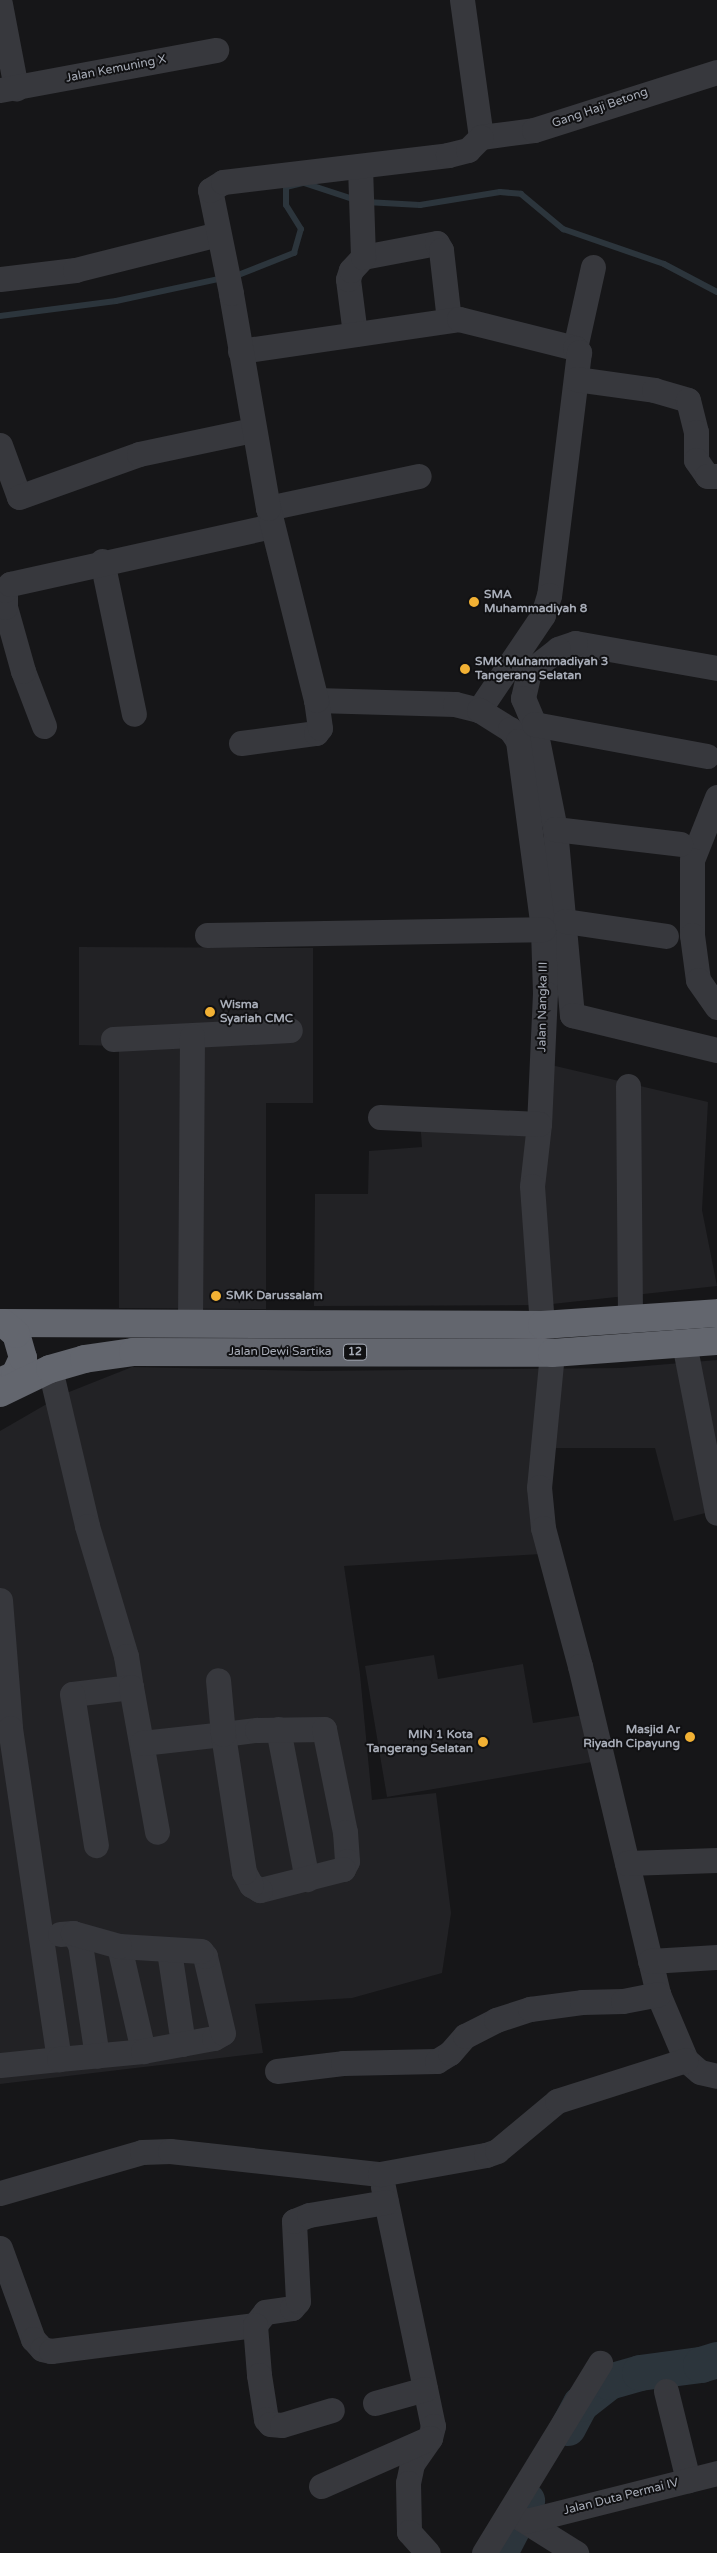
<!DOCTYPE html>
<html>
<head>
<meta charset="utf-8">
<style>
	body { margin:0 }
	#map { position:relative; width:717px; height:2553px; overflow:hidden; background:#161618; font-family:"Varela Round",sans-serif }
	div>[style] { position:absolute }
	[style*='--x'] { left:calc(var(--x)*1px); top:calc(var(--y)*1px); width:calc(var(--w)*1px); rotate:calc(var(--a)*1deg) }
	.built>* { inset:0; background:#222225 }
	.stream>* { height:6px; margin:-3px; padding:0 3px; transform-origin:3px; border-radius:3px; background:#2c353c }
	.river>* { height:36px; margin:-18px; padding:0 18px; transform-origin:18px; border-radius:18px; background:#2c353c }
	.minor>* { height:25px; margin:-12.5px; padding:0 12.5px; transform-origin:12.5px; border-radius:12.5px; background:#37383d }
	.highway>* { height:28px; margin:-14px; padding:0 14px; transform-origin:14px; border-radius:14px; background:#63666e }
	.dots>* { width:14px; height:14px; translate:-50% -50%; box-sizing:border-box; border:2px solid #111113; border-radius:50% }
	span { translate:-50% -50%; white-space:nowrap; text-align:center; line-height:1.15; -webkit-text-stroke:4px #111113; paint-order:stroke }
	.shield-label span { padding:1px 4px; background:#111113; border:1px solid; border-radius:4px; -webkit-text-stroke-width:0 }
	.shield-label { font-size:11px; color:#a8adb8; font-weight:700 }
	.street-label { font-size:12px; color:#a8adb8 }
	.poi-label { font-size:12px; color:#a8adb8; font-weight:700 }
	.left { translate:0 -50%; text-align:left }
	.right { translate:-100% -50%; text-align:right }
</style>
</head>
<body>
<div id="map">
	<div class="built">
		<div style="clip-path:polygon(79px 947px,313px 948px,313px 1103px,266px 1103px,266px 1309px,119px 1308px,119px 1046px,79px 1045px)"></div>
		<div style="clip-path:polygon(547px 1064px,708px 1102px,702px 1210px,717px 1286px,543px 1305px,314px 1306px,315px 1194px,368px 1194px,369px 1151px,422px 1147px,420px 1119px,542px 1128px)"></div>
		<div style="clip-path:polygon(717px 1360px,717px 1510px,674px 1521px,655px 1448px,556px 1448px,542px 1480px,557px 1553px,344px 1566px,360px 1674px,372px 1800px,436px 1793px,451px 1913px,442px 1973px,352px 1998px,255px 2004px,263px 2053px,0 2084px,0 1431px,64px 1394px,132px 1367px,313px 1371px,621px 1368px)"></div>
		<div style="clip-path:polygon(434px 1655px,438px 1679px,523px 1664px,533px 1723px,584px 1715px,592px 1762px,387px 1797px,365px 1666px)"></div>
	</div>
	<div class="stream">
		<div style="--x:366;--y:202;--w:54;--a:3.2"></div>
		<div style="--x:420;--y:205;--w:81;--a:-9.2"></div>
		<div style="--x:500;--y:192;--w:21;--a:5"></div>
		<div style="--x:521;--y:194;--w:55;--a:39.8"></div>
		<div style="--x:563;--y:229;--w:107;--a:19.1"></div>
		<div style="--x:664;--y:264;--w:60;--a:27.8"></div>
		<div style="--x:233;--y:277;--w:66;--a:-21.5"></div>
		<div style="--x:294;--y:253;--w:25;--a:-74"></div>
		<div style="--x:301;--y:229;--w:28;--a:-122"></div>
		<div style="--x:286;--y:205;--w:18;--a:-90"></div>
		<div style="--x:286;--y:187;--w:18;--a:-13"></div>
		<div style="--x:304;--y:183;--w:55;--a:18.1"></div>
		<div style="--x:0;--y:316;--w:117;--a:-7.4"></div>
		<div style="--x:116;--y:301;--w:109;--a:-12.1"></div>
	</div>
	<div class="river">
		<div style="--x:568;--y:2428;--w:27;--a:-62"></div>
		<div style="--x:581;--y:2404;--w:36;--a:-38"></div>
		<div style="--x:609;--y:2382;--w:32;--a:-16"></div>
		<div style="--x:640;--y:2373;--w:62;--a:-7.5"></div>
		<div style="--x:701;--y:2365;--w:17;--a:-17"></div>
		<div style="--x:500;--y:2553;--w:59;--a:-62.6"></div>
	</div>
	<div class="minor">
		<div style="--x:462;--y:0;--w:138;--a:82.1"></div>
		<div style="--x:0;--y:4;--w:86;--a:79.2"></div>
		<div style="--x:0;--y:90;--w:220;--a:-10.5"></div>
		<div style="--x:481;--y:137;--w:53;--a:-7.5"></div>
		<div style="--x:534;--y:130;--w:192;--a:-17.6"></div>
		<div style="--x:363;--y:257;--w:75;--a:-10.7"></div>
		<div style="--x:437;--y:243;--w:8;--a:60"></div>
		<div style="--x:441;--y:250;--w:70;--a:83.5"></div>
		<div style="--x:0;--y:279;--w:76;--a:-6.8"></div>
		<div style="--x:75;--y:270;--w:147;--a:-14.1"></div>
		<div style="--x:355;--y:334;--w:55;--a:-97.3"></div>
		<div style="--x:348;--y:279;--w:9;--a:-72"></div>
		<div style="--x:351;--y:270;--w:18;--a:-47"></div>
		<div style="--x:363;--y:257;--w:91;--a:-91.9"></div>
		<div style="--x:575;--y:348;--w:83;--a:-77.5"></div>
		<div style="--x:240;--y:351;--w:221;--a:-8.3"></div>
		<div style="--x:459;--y:319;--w:120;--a:14"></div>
		<div style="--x:575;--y:348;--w:6;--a:45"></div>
		<div style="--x:579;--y:352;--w:245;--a:97"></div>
		<div style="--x:549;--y:595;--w:21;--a:107"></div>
		<div style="--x:543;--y:615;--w:115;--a:124"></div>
		<div style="--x:576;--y:379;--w:79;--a:8"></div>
		<div style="--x:654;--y:390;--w:35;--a:16"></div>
		<div style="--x:688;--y:400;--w:33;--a:76"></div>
		<div style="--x:696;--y:432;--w:28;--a:90"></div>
		<div style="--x:696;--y:460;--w:19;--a:55"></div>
		<div style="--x:707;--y:476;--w:10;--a:0"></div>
		<div style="--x:0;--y:445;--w:55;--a:69.9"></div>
		<div style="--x:19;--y:497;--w:127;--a:-19.7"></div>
		<div style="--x:139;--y:454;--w:116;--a:-11.9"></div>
		<div style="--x:268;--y:508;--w:154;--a:-12"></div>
		<div style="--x:102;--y:561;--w:156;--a:78.2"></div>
		<div style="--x:717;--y:668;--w:144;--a:-170"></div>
		<div style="--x:575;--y:643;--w:18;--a:161"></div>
		<div style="--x:558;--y:649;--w:37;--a:142"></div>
		<div style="--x:529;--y:672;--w:27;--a:103"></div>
		<div style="--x:523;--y:698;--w:28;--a:67"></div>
		<div style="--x:534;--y:724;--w:107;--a:78.7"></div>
		<div style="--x:555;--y:829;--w:187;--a:84.8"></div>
		<div style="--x:572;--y:1015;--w:149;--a:13.6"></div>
		<div style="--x:316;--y:700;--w:139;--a:1.6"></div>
		<div style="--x:455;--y:704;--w:25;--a:14"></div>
		<div style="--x:479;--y:710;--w:36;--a:32"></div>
		<div style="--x:510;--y:729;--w:14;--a:56"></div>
		<div style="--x:518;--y:741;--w:190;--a:82.4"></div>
		<div style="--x:543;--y:929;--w:64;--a:88.2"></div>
		<div style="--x:545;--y:993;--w:131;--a:92.6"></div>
		<div style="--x:539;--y:1124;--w:62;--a:96.4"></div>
		<div style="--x:532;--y:1186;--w:139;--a:85.9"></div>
		<div style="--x:534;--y:724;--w:176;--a:10.5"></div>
		<div style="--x:44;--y:726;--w:59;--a:-110.9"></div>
		<div style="--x:23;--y:671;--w:66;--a:-105.7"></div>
		<div style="--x:5;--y:607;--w:17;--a:-90"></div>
		<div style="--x:5;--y:590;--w:8;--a:-50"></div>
		<div style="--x:10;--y:584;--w:268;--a:-12.5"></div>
		<div style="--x:241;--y:743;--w:76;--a:-7.6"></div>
		<div style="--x:316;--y:733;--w:6;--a:-51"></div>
		<div style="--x:320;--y:728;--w:28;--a:-98"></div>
		<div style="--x:316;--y:700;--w:198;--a:-104"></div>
		<div style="--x:268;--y:508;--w:218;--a:-99.8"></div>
		<div style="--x:231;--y:293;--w:105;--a:-101.5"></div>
		<div style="--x:210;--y:190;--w:15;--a:-32"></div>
		<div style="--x:223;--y:182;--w:227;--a:-6.8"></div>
		<div style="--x:448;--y:155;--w:21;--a:-14"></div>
		<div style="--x:468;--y:150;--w:18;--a:-45"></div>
		<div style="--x:717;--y:797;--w:68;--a:111.6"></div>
		<div style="--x:692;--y:860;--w:75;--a:90"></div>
		<div style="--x:692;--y:935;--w:45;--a:82.4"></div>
		<div style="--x:698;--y:980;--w:33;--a:55"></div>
		<div style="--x:555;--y:829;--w:126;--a:6.8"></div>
		<div style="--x:565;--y:921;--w:102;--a:8.4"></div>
		<div style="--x:207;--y:935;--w:336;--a:-1"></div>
		<div style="--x:113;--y:1039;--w:177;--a:-2.9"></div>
		<div style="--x:628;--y:1086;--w:233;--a:89.5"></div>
		<div style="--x:380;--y:1117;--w:159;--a:2.5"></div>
		<div style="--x:190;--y:1323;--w:287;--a:-89.6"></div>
		<div style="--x:684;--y:1343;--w:173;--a:79"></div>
		<div style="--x:552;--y:1353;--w:135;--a:95.5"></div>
		<div style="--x:539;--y:1487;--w:41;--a:84.4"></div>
		<div style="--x:543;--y:1528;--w:143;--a:75"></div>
		<div style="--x:580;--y:1666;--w:337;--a:76.6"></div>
		<div style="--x:658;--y:1994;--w:72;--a:67"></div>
		<div style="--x:686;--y:2060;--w:18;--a:41"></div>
		<div style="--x:700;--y:2072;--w:17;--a:13"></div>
		<div style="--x:50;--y:1369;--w:161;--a:76.7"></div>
		<div style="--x:87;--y:1526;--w:136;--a:73.3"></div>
		<div style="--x:126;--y:1656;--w:31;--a:81"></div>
		<div style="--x:131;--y:1687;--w:59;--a:173.2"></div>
		<div style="--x:72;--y:1694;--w:153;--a:81"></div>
		<div style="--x:0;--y:1600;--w:128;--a:85.5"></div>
		<div style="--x:10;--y:1728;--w:335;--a:81.6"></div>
		<div style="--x:59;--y:2059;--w:59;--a:174.2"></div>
		<div style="--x:131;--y:1687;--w:147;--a:79.8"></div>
		<div style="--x:278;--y:1729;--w:153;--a:79.1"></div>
		<div style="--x:142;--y:1743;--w:81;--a:-6.3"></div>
		<div style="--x:223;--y:1734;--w:34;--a:-7"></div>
		<div style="--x:257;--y:1730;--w:67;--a:-0.9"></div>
		<div style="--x:324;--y:1729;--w:105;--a:78.5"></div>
		<div style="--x:345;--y:1832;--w:29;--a:86"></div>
		<div style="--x:347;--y:1861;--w:9;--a:117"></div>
		<div style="--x:343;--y:1869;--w:86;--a:165.8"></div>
		<div style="--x:260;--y:1890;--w:10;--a:-151"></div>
		<div style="--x:251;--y:1885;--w:15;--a:-118"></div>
		<div style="--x:244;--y:1872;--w:140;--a:-98.7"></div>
		<div style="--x:223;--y:1734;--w:54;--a:-95.3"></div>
		<div style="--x:627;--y:1863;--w:90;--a:-1.9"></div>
		<div style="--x:60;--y:1934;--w:13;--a:-4"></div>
		<div style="--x:73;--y:1933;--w:13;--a:58"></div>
		<div style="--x:80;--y:1944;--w:113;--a:81.4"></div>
		<div style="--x:119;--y:1946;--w:108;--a:77.1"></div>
		<div style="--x:169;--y:1951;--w:94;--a:81.4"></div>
		<div style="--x:650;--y:1961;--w:67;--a:-3.4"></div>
		<div style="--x:59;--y:2059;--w:84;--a:-5.4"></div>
		<div style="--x:143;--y:2051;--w:72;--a:-10.4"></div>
		<div style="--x:214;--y:2038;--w:10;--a:-29"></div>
		<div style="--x:223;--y:2033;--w:79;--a:-103.2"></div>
		<div style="--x:205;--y:1956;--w:6;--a:-129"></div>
		<div style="--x:201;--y:1951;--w:82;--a:-176.5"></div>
		<div style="--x:119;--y:1946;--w:48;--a:-164.2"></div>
		<div style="--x:277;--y:2071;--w:66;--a:-6.9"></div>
		<div style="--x:343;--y:2063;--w:94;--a:-1.2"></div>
		<div style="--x:437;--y:2061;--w:15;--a:-32"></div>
		<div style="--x:450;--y:2053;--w:23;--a:-49"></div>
		<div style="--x:465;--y:2036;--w:35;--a:-27"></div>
		<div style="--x:496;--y:2020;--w:36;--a:-18"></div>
		<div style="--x:530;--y:2009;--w:52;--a:-7.7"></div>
		<div style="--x:582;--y:2002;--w:41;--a:-1.4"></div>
		<div style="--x:623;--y:2001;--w:36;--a:-11"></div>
		<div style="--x:383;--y:2187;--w:244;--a:78.2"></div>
		<div style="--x:433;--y:2426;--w:12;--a:104"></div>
		<div style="--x:430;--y:2438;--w:32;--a:125"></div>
		<div style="--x:412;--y:2464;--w:19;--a:102"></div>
		<div style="--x:408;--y:2483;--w:49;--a:88.8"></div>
		<div style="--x:409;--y:2532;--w:28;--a:48"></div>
		<div style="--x:0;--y:2193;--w:148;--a:-16.1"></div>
		<div style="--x:142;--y:2152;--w:28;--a:-2"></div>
		<div style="--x:170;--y:2151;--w:211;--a:6.3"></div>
		<div style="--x:380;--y:2174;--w:108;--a:-10.2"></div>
		<div style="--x:486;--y:2155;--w:12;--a:-20"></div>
		<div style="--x:497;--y:2151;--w:78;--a:-39.8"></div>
		<div style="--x:557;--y:2101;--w:135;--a:-17.6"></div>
		<div style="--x:0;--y:2248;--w:97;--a:70.1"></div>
		<div style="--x:33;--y:2339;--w:13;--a:48"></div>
		<div style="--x:42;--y:2349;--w:9;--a:13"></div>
		<div style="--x:51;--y:2351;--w:206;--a:-7.3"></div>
		<div style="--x:255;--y:2325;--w:16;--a:-52"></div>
		<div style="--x:265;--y:2312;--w:27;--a:-8"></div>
		<div style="--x:292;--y:2308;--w:9;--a:-49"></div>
		<div style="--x:298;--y:2301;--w:80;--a:-92.9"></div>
		<div style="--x:294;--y:2221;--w:16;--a:-22"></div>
		<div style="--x:309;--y:2215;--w:78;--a:-9.6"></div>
		<div style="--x:255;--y:2325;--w:50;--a:85.4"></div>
		<div style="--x:259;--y:2375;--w:45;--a:81"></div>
		<div style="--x:266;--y:2419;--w:6;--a:51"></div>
		<div style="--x:270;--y:2424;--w:12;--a:5"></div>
		<div style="--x:282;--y:2425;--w:52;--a:-16.7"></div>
		<div style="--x:666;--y:2391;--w:92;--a:76.1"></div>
		<div style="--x:375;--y:2403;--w:52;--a:-15.6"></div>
		<div style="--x:321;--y:2486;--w:119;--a:-23.8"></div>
		<div style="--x:517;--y:2516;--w:70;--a:32.1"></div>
		<div style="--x:526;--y:2521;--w:197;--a:-14.1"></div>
		<div style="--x:484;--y:2553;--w:223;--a:-58.6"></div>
	</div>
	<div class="highway">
		<div style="--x:0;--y:1323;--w:542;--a:0.21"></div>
		<div style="--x:542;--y:1325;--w:175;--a:-3.9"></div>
		<div style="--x:0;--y:1382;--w:17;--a:-25"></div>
		<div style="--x:15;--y:1375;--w:19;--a:-65"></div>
		<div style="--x:23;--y:1358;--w:25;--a:-106"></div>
		<div style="--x:16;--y:1334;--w:17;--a:-140"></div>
		<div style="--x:0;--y:1393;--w:55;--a:-25.6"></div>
		<div style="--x:50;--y:1369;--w:35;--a:-16"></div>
		<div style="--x:84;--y:1359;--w:49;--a:-8.1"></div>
		<div style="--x:133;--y:1352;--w:419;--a:0.1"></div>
		<div style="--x:552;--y:1353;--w:165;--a:-4.2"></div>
	</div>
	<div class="dots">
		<div style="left:474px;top:602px;background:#f2b134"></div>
		<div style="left:465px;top:669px;background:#f2b134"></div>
		<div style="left:210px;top:1012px;background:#f2b134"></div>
		<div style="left:216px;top:1296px;background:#f2b134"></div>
		<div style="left:690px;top:1737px;background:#f2b134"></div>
		<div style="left:483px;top:1742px;background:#f2b134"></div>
	</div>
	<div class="shield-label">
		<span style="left:355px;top:1352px">12</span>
	</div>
	<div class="street-label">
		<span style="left:116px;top:69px;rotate:-11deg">Jalan Kemuning X</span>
		<span style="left:600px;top:108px;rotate:-19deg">Gang Haji Betong</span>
		<span style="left:543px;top:1007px;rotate:-89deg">Jalan Nangka III</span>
		<span style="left:280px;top:1352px">Jalan Dewi Sartika</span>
		<span style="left:621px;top:2497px;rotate:-14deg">Jalan Duta Permai IV</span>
	</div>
	<div class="poi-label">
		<span class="left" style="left:484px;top:602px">SMA<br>Muhammadiyah 8</span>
		<span class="left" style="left:475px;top:669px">SMK Muhammadiyah 3<br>Tangerang Selatan</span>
		<span class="left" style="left:220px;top:1012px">Wisma<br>Syariah CMC</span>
		<span class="left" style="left:226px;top:1296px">SMK Darussalam</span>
		<span class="right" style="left:680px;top:1737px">Masjid Ar<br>Riyadh Cipayung</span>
		<span class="right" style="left:473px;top:1742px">MIN 1 Kota<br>Tangerang Selatan</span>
	</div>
</div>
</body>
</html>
